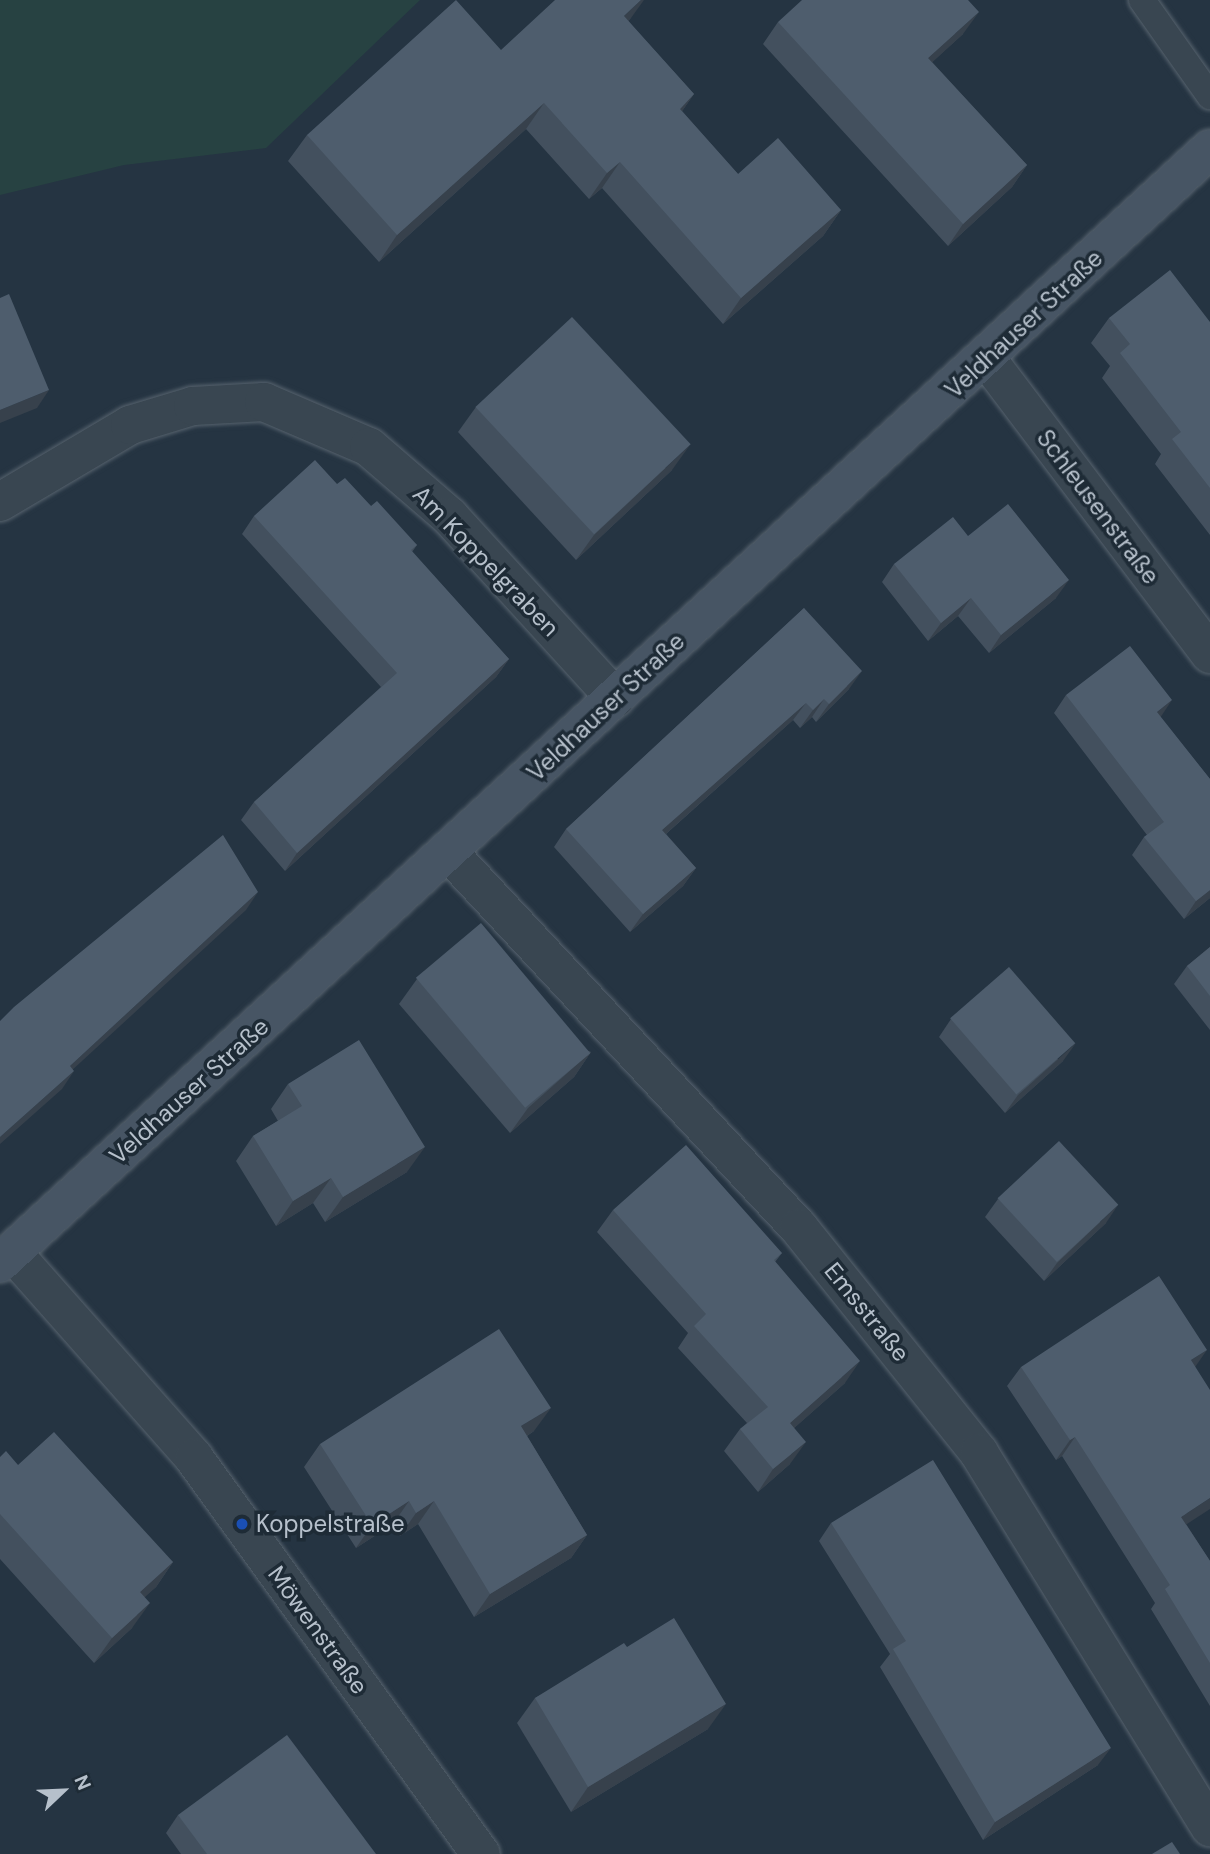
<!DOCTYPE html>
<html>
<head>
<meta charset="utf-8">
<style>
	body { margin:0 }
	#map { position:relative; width:1210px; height:1854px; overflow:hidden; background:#253442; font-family:"DM Sans",sans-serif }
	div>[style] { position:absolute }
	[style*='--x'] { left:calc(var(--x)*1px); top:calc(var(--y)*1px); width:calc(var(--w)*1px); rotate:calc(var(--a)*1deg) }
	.green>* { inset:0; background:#274242 }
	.roads { filter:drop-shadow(0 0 2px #57636e) drop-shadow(0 0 2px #57636e) }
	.lane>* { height:26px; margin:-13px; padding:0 13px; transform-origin:13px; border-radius:13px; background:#394651 }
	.street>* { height:38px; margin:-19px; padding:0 19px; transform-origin:19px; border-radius:19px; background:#394651 }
	.secondary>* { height:38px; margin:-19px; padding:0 19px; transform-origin:19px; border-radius:19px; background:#475564 }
	.wall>* { inset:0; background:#43505e }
	.shaded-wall>* { inset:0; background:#37414c }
	.building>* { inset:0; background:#4e5d6d; transform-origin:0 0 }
	.dots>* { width:19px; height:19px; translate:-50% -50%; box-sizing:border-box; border:4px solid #1e2b36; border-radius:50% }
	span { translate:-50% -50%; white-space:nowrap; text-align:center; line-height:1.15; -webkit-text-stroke:7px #1e2b36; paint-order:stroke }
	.street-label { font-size:24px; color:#b6c0cb }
	.poi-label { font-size:24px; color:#b6c0cb }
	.left { translate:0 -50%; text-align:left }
	.north { position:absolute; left:28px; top:1756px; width:70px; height:70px; -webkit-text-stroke:5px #1e2b36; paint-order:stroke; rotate:67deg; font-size:19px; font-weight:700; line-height:28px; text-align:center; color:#b6c0cb }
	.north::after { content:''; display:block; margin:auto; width:24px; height:32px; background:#b6c0cb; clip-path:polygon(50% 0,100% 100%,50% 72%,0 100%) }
</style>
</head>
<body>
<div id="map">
	<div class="green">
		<div style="clip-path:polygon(0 0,420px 0,266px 148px,124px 165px,0 195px)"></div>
	</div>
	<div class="roads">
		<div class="lane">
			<div style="--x:1142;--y:0;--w:118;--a:54.7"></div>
		</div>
		<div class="street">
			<div style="--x:987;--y:359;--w:370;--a:52.9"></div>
			<div style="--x:0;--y:502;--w:151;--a:-30.6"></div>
			<div style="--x:130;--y:425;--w:66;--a:-16.8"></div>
			<div style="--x:193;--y:406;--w:71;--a:-3.2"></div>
			<div style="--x:264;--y:402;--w:114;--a:23.2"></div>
			<div style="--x:369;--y:447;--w:107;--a:40.8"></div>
			<div style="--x:450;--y:517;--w:245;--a:47.6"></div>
			<div style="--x:450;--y:854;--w:512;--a:46.98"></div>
			<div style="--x:799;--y:1228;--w:288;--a:51.3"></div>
			<div style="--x:979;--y:1453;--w:440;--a:58.3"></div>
			<div style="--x:12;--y:1252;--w:275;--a:48.5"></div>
			<div style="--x:194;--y:1458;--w:489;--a:54.1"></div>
		</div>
		<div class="secondary">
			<div style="--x:0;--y:1263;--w:1645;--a:-42.63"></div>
		</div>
	</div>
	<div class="wall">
		<div style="clip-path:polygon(631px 18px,628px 21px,694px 94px,682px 111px,738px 174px,841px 210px,823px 236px,723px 324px,602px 188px,589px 199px,526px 129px,379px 262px,288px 161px,307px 135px,501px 50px)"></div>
		<div style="clip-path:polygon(778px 22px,963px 34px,932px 62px,1027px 165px,1012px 187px,948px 246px,763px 44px)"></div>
		<div style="clip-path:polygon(1109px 318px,1210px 322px,1210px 535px,1155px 464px,1161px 454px,1102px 378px,1110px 366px,1091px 343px)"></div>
		<div style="clip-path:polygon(476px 407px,672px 470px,576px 560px,458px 432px)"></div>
		<div style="clip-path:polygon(337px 484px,371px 506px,417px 545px,412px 552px,509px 659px,496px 677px,285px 871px,241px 820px,254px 802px,381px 687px,242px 534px,254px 516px)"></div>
		<div style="clip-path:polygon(968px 536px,1056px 598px,989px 653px,958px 616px,928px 641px,882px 582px,894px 564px)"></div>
		<div style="clip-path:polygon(804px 608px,849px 689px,816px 722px,812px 717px,800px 728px,793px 720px,666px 834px,696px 868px,683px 886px,630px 932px,554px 847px,566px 829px)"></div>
		<div style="clip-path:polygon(1066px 695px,1160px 717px,1210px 779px,1210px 898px,1184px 919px,1132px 855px,1144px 837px,1147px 835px,1054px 713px)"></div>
		<div style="clip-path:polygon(1210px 947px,1210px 1030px,1174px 984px,1187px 966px)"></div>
		<div style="clip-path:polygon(417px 979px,591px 1052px,574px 1077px,510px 1133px,399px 1004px)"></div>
		<div style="clip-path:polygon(951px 1019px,1063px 1061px,1005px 1113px,939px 1037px)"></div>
		<div style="clip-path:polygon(288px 1084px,407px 1172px,325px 1222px,313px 1203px,276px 1226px,236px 1161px,253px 1136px,278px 1121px,271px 1109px)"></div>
		<div style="clip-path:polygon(998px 1199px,1106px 1223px,1044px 1281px,985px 1217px)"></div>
		<div style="clip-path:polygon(613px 1210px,782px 1253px,775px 1262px,845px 1383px,794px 1428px,790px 1464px,758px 1492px,724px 1451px,740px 1429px,747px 1423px,678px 1348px,688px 1333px,597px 1232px)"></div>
		<div style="clip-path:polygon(1021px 1367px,1195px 1367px,1186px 1524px,1210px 1561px,1210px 1706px,1151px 1609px,1155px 1603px,1062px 1456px,1056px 1460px,1007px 1386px)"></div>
		<div style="clip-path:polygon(534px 1431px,527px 1436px,587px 1535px,571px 1558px,474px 1617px,418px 1524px,400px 1536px,393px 1524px,356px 1548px,304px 1467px,320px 1444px)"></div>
		<div style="clip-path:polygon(0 1457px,18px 1465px,173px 1562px,156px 1587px,144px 1597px,132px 1628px,94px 1663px,0 1559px)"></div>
		<div style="clip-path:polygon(831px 1523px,1098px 1765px,983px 1840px,880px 1667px,890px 1654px,819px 1541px)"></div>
		<div style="clip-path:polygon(627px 1647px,708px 1729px,571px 1812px,517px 1723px,535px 1698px)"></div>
		<div style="clip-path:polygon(178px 1815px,376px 1854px,181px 1854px,166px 1833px)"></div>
	</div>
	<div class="shaded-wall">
		<div style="clip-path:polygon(641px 0,644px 0,631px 18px,606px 42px,624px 16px)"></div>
		<div style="clip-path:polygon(979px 12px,963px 34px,913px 80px,928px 58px)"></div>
		<div style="clip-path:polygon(694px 94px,676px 120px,680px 109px)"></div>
		<div style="clip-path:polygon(544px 103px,526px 129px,379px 262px,397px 235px)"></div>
		<div style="clip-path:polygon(620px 162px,602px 188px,589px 199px,607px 173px)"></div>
		<div style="clip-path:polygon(1027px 165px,1012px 187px,948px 246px,963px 224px)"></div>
		<div style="clip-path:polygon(841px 210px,823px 236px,723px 324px,741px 298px)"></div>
		<div style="clip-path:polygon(49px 390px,37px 408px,0 423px,0 410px)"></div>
		<div style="clip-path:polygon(690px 445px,672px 470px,576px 560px,594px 535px)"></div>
		<div style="clip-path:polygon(1069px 580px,1056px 598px,989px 653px,1001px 635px)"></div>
		<div style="clip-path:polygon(971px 598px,958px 616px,928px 641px,941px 623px)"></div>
		<div style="clip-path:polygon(509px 659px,496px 677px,285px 871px,297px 853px)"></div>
		<div style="clip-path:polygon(862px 671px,849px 689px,816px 722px,829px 704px)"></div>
		<div style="clip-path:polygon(824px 699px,812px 717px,800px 728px,813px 710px)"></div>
		<div style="clip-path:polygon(1172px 700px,1160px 718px,1157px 712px)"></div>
		<div style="clip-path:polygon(806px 703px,793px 720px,650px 848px,662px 830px)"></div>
		<div style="clip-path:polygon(696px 868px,683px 886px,630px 932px,643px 914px)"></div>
		<div style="clip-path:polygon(1210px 890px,1210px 898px,1184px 919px,1196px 901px)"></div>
		<div style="clip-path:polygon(258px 892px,246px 910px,57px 1084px,70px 1066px)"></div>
		<div style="clip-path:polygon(1076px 1043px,1063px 1061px,1005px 1113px,1018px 1095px)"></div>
		<div style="clip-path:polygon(591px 1052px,574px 1077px,510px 1133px,528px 1108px)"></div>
		<div style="clip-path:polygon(74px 1071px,62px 1089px,0 1144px,0 1137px)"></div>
		<div style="clip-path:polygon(425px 1147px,407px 1172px,325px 1222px,343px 1197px)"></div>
		<div style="clip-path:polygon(331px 1178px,313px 1203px,276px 1226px,293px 1201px)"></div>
		<div style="clip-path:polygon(1118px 1205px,1106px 1223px,1044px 1281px,1057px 1263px)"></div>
		<div style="clip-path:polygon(1207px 1350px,1193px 1370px,1191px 1360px)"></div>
		<div style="clip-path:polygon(860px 1361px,845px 1383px,775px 1445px,790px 1423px)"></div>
		<div style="clip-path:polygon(551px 1408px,534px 1431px,505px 1450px,521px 1426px)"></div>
		<div style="clip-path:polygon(1075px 1437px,1062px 1456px,1056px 1460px,1070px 1440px)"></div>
		<div style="clip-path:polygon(806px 1442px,790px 1464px,758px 1492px,773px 1469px)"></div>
		<div style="clip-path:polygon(1210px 1498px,1210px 1509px,1167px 1537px,1181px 1517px)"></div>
		<div style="clip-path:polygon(409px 1501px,393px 1524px,356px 1548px,372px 1525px)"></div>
		<div style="clip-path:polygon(434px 1501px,418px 1524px,400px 1536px,416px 1513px)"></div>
		<div style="clip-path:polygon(587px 1535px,571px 1558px,474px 1617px,490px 1594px)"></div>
		<div style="clip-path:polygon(173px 1562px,156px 1587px,122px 1618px,140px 1592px)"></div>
		<div style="clip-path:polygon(150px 1603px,132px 1628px,94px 1663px,112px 1638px)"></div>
		<div style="clip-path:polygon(726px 1704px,708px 1729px,571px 1812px,588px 1787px)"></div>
		<div style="clip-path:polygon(1111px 1748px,1098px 1765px,983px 1840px,995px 1822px)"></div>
	</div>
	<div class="building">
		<div style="clip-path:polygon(456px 0,501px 50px,555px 0,641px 0,624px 16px,694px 94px,680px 109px,738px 174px,778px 138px,841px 210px,741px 298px,620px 162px,607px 173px,544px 103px,397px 235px,307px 135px)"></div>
		<div style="clip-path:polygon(802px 0,968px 0,979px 12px,928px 58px,1027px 165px,963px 224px,778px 22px)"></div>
		<div style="clip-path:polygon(1170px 270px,1210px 322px,1210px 488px,1172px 439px,1181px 432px,1120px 353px,1130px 344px,1109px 318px)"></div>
		<div style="clip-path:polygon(9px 294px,49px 390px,0 410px,0 298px)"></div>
		<div style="left:572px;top:317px;width:174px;height:132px;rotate:47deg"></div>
		<div style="clip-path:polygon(315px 460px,337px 484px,345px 478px,371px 506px,377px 501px,417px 545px,411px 550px,509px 659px,297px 853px,254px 802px,397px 673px,254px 516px)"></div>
		<div style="clip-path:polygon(1008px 504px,1069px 580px,1001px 635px,971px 598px,941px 623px,894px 564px,953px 517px,968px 536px)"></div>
		<div style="clip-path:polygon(804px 608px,862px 671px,829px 704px,824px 699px,813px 710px,806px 703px,662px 830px,696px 868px,643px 914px,566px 829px)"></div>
		<div style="clip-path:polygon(1130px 646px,1172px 700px,1157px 712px,1210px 779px,1210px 890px,1196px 901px,1144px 837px,1164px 822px,1066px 695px)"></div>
		<div style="clip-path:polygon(223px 835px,258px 892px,70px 1066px,74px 1071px,0 1137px,0 1021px,14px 1007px)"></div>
		<div style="left:481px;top:923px;width:170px;height:85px;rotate:50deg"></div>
		<div style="clip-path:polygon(1210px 947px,1210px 996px,1187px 966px)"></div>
		<div style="left:1009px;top:967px;width:101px;height:78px;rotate:49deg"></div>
		<div style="clip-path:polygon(359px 1040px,425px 1147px,343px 1197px,331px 1178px,293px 1201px,253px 1136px,302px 1106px,288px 1084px)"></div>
		<div style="left:1059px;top:1141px;width:87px;height:84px;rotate:47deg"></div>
		<div style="clip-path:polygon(686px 1145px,782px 1253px,774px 1260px,860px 1361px,790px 1423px,806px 1442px,773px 1469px,740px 1429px,768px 1407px,694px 1326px,706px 1314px,613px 1210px)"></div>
		<div style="clip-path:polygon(1159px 1276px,1207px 1350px,1191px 1360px,1210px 1390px,1210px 1498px,1181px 1517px,1210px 1561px,1210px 1663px,1165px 1589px,1170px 1585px,1075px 1437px,1070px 1440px,1021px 1367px)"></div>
		<div style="clip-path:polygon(499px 1329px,551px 1408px,521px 1426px,587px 1535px,490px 1594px,434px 1501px,416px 1513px,409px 1501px,372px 1525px,320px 1444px)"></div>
		<div style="clip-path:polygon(54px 1432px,173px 1562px,140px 1592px,150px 1603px,112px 1638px,0 1514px,0 1457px,6px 1451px,18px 1465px)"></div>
		<div style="clip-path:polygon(933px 1460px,1111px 1748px,995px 1822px,893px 1649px,906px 1641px,831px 1523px)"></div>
		<div style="clip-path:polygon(674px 1618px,726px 1704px,588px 1787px,535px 1698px,624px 1643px,627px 1647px)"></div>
		<div style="clip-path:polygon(287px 1735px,376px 1854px,207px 1854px,178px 1815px)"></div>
		<div style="clip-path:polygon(1172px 1842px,1180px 1854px,1152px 1854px)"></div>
	</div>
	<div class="dots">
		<div style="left:242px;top:1524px;background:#1a4fb4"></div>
	</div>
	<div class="street-label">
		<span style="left:1024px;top:324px;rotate:-43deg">Veldhauser Straße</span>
		<span style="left:1098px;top:507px;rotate:53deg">Schleusenstraße</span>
		<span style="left:486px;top:561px;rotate:46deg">Am Koppelgraben</span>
		<span style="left:606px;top:707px;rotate:-43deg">Veldhauser Straße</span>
		<span style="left:189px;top:1091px;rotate:-42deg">Veldhauser Straße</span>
		<span style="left:867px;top:1312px;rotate:51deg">Emsstraße</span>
		<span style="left:318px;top:1630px;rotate:54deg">Möwenstraße</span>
	</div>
	<div class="poi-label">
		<span class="left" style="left:256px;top:1524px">Koppelstraße</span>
	</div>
	<div class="north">N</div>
</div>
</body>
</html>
